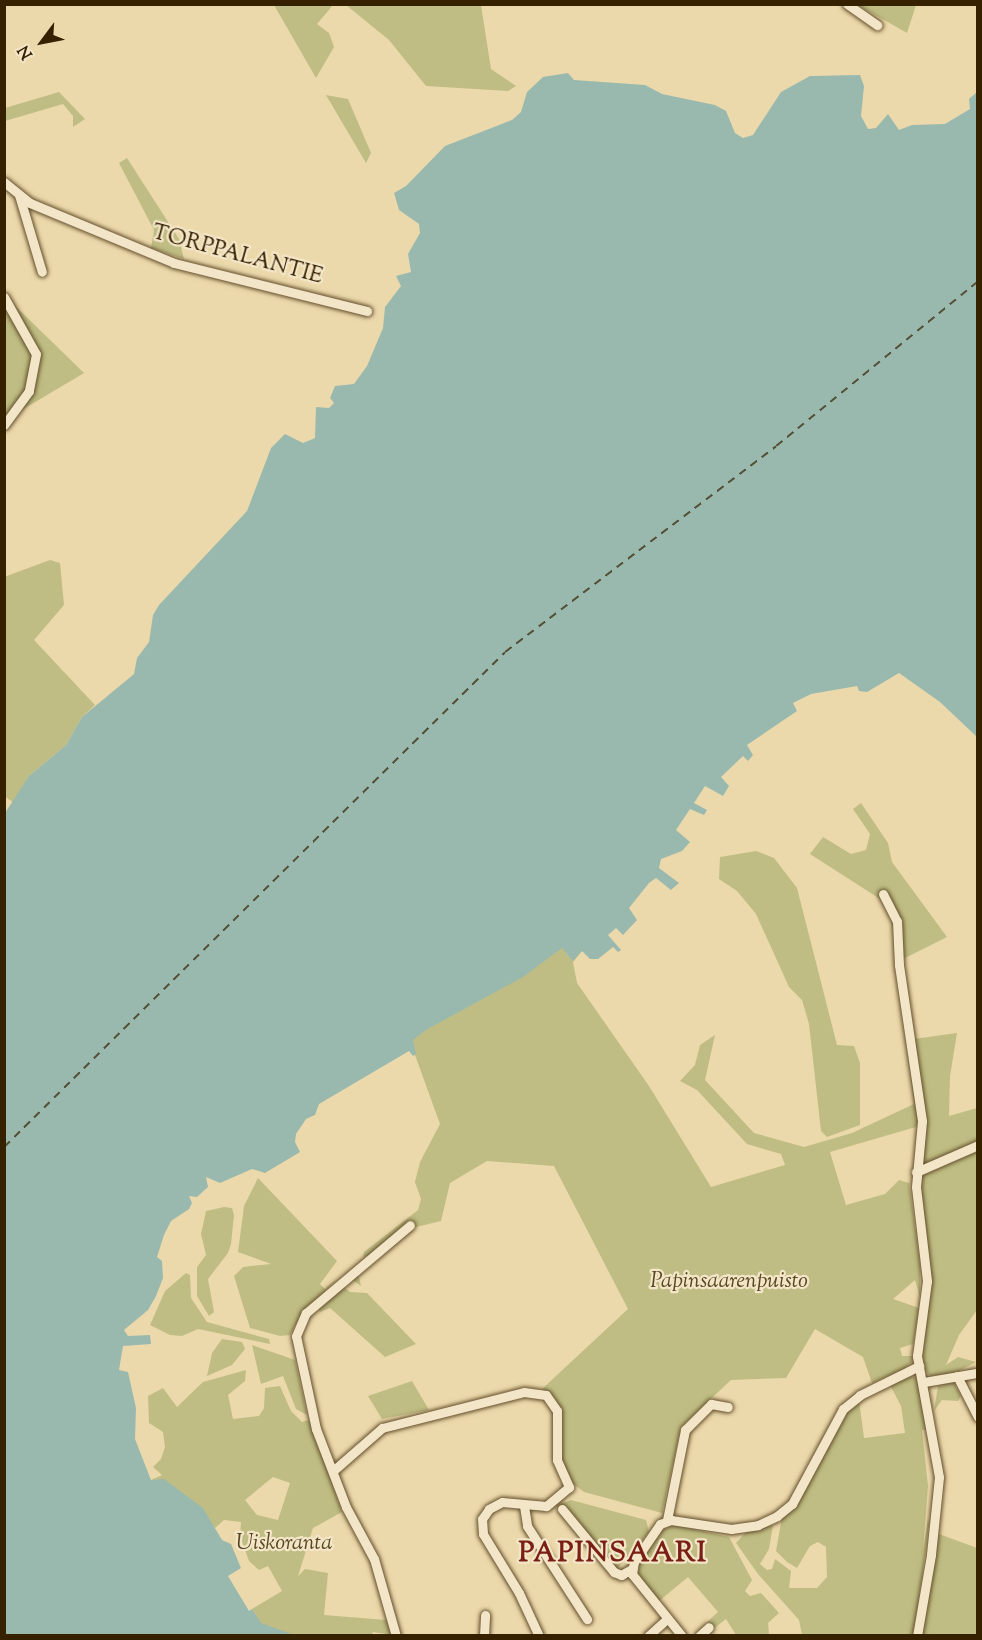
<!DOCTYPE html>
<html>
<head>
<meta charset="utf-8">
<style>
	body { margin:0 }
	#map { position:relative; width:982px; height:1640px; overflow:hidden; background:#ecd9ab; font-family:"Sorts Mill Goudy",serif }
	div>[style] { position:absolute }
	[style*='--x'] { left:calc(var(--x)*1px); top:calc(var(--y)*1px); width:calc(var(--w)*1px); rotate:calc(var(--a)*1deg) }
	.green>* { inset:0; background:#bfbd83 }
	.water>* { inset:0; background:#99b9ae }
	.ferry>* { height:1.5px; margin-top:-0.75px; transform-origin:0; background:repeating-linear-gradient(90deg,#534e34 0 8px,transparent 0 14px) }
	.roads { filter:drop-shadow(0 0 2px #634e2b) drop-shadow(0 0 2px #634e2b) }
	.minor>* { height:9px; margin:-4.5px; padding:0 4.5px; transform-origin:4.5px; border-radius:4.5px; background:#f3e6c8 }
	span { translate:-50% -50%; white-space:nowrap; text-align:center; line-height:1.15; -webkit-text-stroke:4.5px #f3e6c8; paint-order:stroke }
	.street-label { font-size:22px; color:#352000 }
	.park-label { font-size:22px; color:#584721; font-style:italic }
	.district-label { font-size:28px; color:#7a1f14; font-weight:700; letter-spacing:1.5px }
	.frame { position:absolute; inset:0; border:6px solid #352000; pointer-events:none }
	.north { position:absolute; left:12px; top:12px; width:60px; height:60px; -webkit-text-stroke:4px #f3e6c8; paint-order:stroke; rotate:238deg; font-size:16px; font-weight:700; line-height:24px; text-align:center; color:#352000 }
	.north::after { content:''; display:block; margin:auto; width:21px; height:27px; background:#352000; clip-path:polygon(50% 0,100% 100%,50% 72%,0 100%) }
</style>
</head>
<body>
<div id="map">
	<div class="green">
		<div style="clip-path:polygon(274px 5px,333px 5px,317px 24px,329px 33px,334px 47px,316px 78px)"></div>
		<div style="clip-path:polygon(346px 5px,481px 5px,491px 69px,516px 86px,508px 91px,426px 86px,389px 40px)"></div>
		<div style="clip-path:polygon(858px 5px,916px 5px,907px 33px)"></div>
		<div style="clip-path:polygon(59px 92px,85px 119px,73px 127px,73px 116px,63px 104px,5px 121px,5px 108px)"></div>
		<div style="clip-path:polygon(326px 95px,348px 99px,371px 153px,366px 163px)"></div>
		<div style="clip-path:polygon(127px 158px,179px 239px,184px 259px,151px 248px,154px 230px,119px 163px)"></div>
		<div style="clip-path:polygon(5px 296px,84px 373px,5px 420px)"></div>
		<div style="clip-path:polygon(50px 560px,60px 563px,64px 605px,34px 640px,95px 705px,82px 717px,66px 745px,29px 776px,14px 803px,4px 796px,4px 577px)"></div>
		<div style="clip-path:polygon(861px 803px,888px 843px,892px 862px,947px 937px,903px 959px,914px 1039px,957px 1033px,950px 1076px,949px 1116px,977px 1108px,977px 1141px,922px 1166px,926px 1124px,830px 1152px,846px 1205px,885px 1194px,899px 1180px,909px 1183px,920px 1264px,920px 1297px,915px 1280px,893px 1299px,919px 1308px,913px 1344px,900px 1348px,902px 1356px,913px 1356px,913px 1360px,904px 1369px,872px 1383px,863px 1357px,815px 1329px,786px 1378px,731px 1380px,681px 1427px,662px 1513px,584px 1492px,568px 1480px,563px 1468px,561px 1409px,554px 1397px,542px 1389px,628px 1309px,554px 1166px,487px 1161px,450px 1183px,441px 1221px,412px 1228px,358px 1273px,361px 1286px,351px 1279px,367px 1256px,363px 1257px,364px 1252px,418px 1210px,421px 1199px,415px 1182px,420px 1162px,440px 1124px,407px 1033px,548px 924px,582px 951px,573px 962px,577px 983px,649px 1086px,711px 1187px,785px 1165px,781px 1154px,747px 1144px,697px 1090px,680px 1081px,695px 1065px,700px 1045px,715px 1035px,705px 1080px,754px 1133px,804px 1147px,852px 1133px,914px 1104px,892px 919px,880px 899px,810px 854px,823px 837px,851px 854px,866px 850px,870px 834px,853px 809px)"></div>
		<div style="clip-path:polygon(756px 851px,774px 858px,797px 888px,837px 1045px,854px 1046px,860px 1063px,860px 1125px,827px 1137px,821px 1131px,809px 1024px,802px 1000px,789px 987px,756px 914px,737px 891px,719px 879px,720px 857px)"></div>
		<div style="clip-path:polygon(977px 1150px,977px 1310px,959px 1335px,946px 1365px,958px 1357px,976px 1362px,953px 1374px,931px 1376px,925px 1371px,922px 1355px,931px 1283px,920px 1177px)"></div>
		<div style="clip-path:polygon(258px 1178px,337px 1261px,320px 1284px,325px 1289px,337px 1279px,301px 1314px,290px 1335px,280px 1336px,250px 1328px,234px 1276px,243px 1267px,271px 1264px,238px 1252px,244px 1206px)"></div>
		<div style="clip-path:polygon(224px 1207px,232px 1208px,234px 1215px,231px 1244px,228px 1253px,208px 1279px,214px 1312px,209px 1316px,197px 1296px,197px 1267px,206px 1255px,201px 1234px,206px 1211px)"></div>
		<div style="clip-path:polygon(186px 1273px,190px 1275px,191px 1298px,207px 1322px,269px 1339px,270px 1344px,198px 1329px,182px 1336px,170px 1335px,150px 1325px,165px 1291px)"></div>
		<div style="clip-path:polygon(345px 1288px,350px 1292px,367px 1293px,416px 1344px,385px 1357px,330px 1308px,320px 1312px,318px 1308px,335px 1290px)"></div>
		<div style="clip-path:polygon(222px 1339px,242px 1342px,245px 1349px,232px 1365px,207px 1376px,212px 1353px)"></div>
		<div style="clip-path:polygon(252px 1345px,295px 1360px,307px 1415px,296px 1409px,283px 1376px,261px 1384px)"></div>
		<div style="clip-path:polygon(evenodd,246px 1370px,245px 1381px,228px 1395px,233px 1419px,259px 1416px,264px 1408px,265px 1388px,280px 1386px,291px 1411px,302px 1422px,308px 1420px,311px 1424px,342px 1512px,313px 1528px,298px 1576px,305px 1569px,328px 1573px,324px 1615px,386px 1620px,392px 1635px,373px 1632px,371px 1636px,244px 1636px,256px 1616px,252px 1609px,282px 1591px,268px 1566px,259px 1570px,249px 1561px,240px 1536px,241px 1522px,224px 1520px,215px 1528px,194px 1501px,184px 1506px,151px 1480px,162px 1475px,153px 1467px,161px 1459px,165px 1447px,163px 1432px,149px 1423px,148px 1396px,163px 1388px,177px 1407px,203px 1382px,246px 1370px,273px 1477px,290px 1483px,278px 1520px,257px 1515px,245px 1500px,273px 1477px)"></div>
		<div style="clip-path:polygon(909px 1376px,917px 1378px,932px 1462px,926px 1430px,922px 1430px,928px 1486px,923px 1551px,928px 1518px,929px 1524px,914px 1635px,802px 1635px,799px 1620px,758px 1574px,736px 1543px,746px 1532px,773px 1525px,769px 1549px,760px 1564px,767px 1570px,772px 1569px,775px 1559px,791px 1571px,789px 1588px,817px 1588px,827px 1577px,826px 1547px,818px 1542px,810px 1546px,797px 1568px,787px 1562px,776px 1551px,782px 1517px,846px 1411px,859px 1400px,864px 1438px,905px 1433px,901px 1406px,890px 1385px)"></div>
		<div style="clip-path:polygon(412px 1381px,429px 1410px,382px 1419px,368px 1396px)"></div>
		<div style="clip-path:polygon(953px 1382px,961px 1396px,958px 1401px,942px 1400px,934px 1411px,938px 1386px)"></div>
		<div style="clip-path:polygon(571px 1500px,646px 1520px,649px 1532px,617px 1569px,560px 1504px)"></div>
		<div style="clip-path:polygon(674px 1525px,729px 1537px,752px 1580px,745px 1591px,750px 1596px,761px 1593px,779px 1613px,768px 1623px,769px 1635px,736px 1635px,726px 1619px,713px 1629px,707px 1622px,718px 1612px,688px 1577px,658px 1602px,639px 1580px,638px 1562px,660px 1531px)"></div>
		<div style="clip-path:polygon(939px 1534px,977px 1548px,977px 1635px,922px 1636px)"></div>
	</div>
	<div class="water">
		<div style="clip-path:polygon(568px 73px,574px 80px,645px 85px,662px 94px,715px 105px,726px 111px,735px 133px,743px 138px,753px 135px,781px 92px,810px 76px,860px 75px,864px 86px,861px 116px,868px 129px,876px 128px,888px 114px,899px 130px,912px 125px,945px 124px,970px 109px,969px 99px,977px 92px,977px 737px,940px 702px,899px 673px,867px 692px,859px 691px,857px 686px,811px 694px,793px 703px,797px 711px,747px 745px,753px 755px,748px 761px,743px 756px,721px 777px,729px 786px,723px 796px,705px 786px,694px 803px,707px 810px,704px 815px,690px 809px,676px 830px,690px 842px,682px 851px,661px 859px,659px 868px,679px 883px,671px 890px,656px 878px,649px 883px,629px 908px,637px 920px,623px 935px,616px 928px,608px 935px,621px 950px,618px 952px,613px 947px,598px 959px,590px 959px,582px 951px,573px 961px,562px 948px,523px 977px,426px 1030px,413px 1040px,416px 1054px,413px 1056px,409px 1051px,319px 1104px,315px 1115px,306px 1119px,296px 1134px,295px 1142px,300px 1152px,265px 1173px,252px 1169px,220px 1183px,206px 1177px,208px 1187px,197px 1197px,189px 1196px,192px 1203px,189px 1209px,171px 1221px,164px 1235px,157px 1257px,162px 1261px,163px 1278px,156px 1296px,148px 1310px,124px 1330px,128px 1336px,150px 1335px,151px 1344px,123px 1346px,119px 1370px,128px 1372px,136px 1408px,135px 1439px,151px 1480px,164px 1479px,203px 1508px,222px 1540px,231px 1544px,241px 1568px,228px 1576px,249px 1611px,252px 1609px,261px 1623px,294px 1635px,5px 1635px,5px 813px,29px 776px,66px 745px,82px 717px,134px 674px,137px 658px,149px 642px,153px 615px,159px 605px,247px 511px,271px 448px,285px 434px,303px 443px,315px 438px,316px 407px,329px 408px,334px 403px,330px 398px,335px 386px,354px 384px,367px 366px,383px 328px,385px 307px,401px 286px,396px 276px,411px 272px,408px 254px,420px 233px,419px 224px,399px 210px,394px 193px,406px 186px,445px 146px,512px 120px,521px 112px,527px 92px,543px 77px)"></div>
	</div>
	<div class="ferry">
		<div style="--x:4;--y:1147;--w:704;--a:-44.65"></div>
		<div style="--x:505;--y:652;--w:340;--a:-37.2"></div>
		<div style="--x:776;--y:446;--w:261;--a:-39.2"></div>
	</div>
	<div class="roads">
		<div class="minor">
			<div style="--x:847;--y:4;--w:37;--a:35"></div>
			<div style="--x:4;--y:182;--w:33;--a:39"></div>
			<div style="--x:30;--y:203;--w:156;--a:22.6"></div>
			<div style="--x:174;--y:263;--w:199;--a:14"></div>
			<div style="--x:19;--y:195;--w:80;--a:73.4"></div>
			<div style="--x:4;--y:297;--w:65;--a:60.7"></div>
			<div style="--x:36;--y:354;--w:38;--a:101"></div>
			<div style="--x:29;--y:391;--w:42;--a:126.3"></div>
			<div style="--x:883;--y:894;--w:30;--a:63"></div>
			<div style="--x:897;--y:921;--w:44;--a:87.4"></div>
			<div style="--x:899;--y:965;--w:158;--a:81.6"></div>
			<div style="--x:922;--y:1121;--w:66;--a:95.2"></div>
			<div style="--x:916;--y:1187;--w:95;--a:83.3"></div>
			<div style="--x:927;--y:1281;--w:76;--a:97.6"></div>
			<div style="--x:917;--y:1356;--w:123;--a:79.7"></div>
			<div style="--x:939;--y:1477;--w:78;--a:95.9"></div>
			<div style="--x:931;--y:1555;--w:82;--a:99.8"></div>
			<div style="--x:916;--y:1172;--w:68;--a:-23.5"></div>
			<div style="--x:957;--y:1376;--w:46;--a:62.9"></div>
			<div style="--x:924;--y:1382;--w:53;--a:-9.8"></div>
			<div style="--x:334;--y:1470;--w:64;--a:-41.2"></div>
			<div style="--x:382;--y:1428;--w:146;--a:-14.2"></div>
			<div style="--x:524;--y:1392;--w:22;--a:8"></div>
			<div style="--x:546;--y:1395;--w:19;--a:55"></div>
			<div style="--x:557;--y:1411;--w:49;--a:90"></div>
			<div style="--x:557;--y:1460;--w:30;--a:66"></div>
			<div style="--x:569;--y:1487;--w:30;--a:140"></div>
			<div style="--x:546;--y:1506;--w:44;--a:-174.8"></div>
			<div style="--x:502;--y:1502;--w:15;--a:152"></div>
			<div style="--x:489;--y:1509;--w:12;--a:125"></div>
			<div style="--x:482;--y:1519;--w:15;--a:86"></div>
			<div style="--x:483;--y:1534;--w:69;--a:58.6"></div>
			<div style="--x:519;--y:1593;--w:47;--a:65.1"></div>
			<div style="--x:524;--y:1506;--w:20;--a:81"></div>
			<div style="--x:527;--y:1526;--w:111;--a:57.2"></div>
			<div style="--x:562;--y:1509;--w:82;--a:50.5"></div>
			<div style="--x:614;--y:1572;--w:8;--a:23"></div>
			<div style="--x:621;--y:1575;--w:13;--a:-29"></div>
			<div style="--x:667;--y:1520;--w:92;--a:-78.7"></div>
			<div style="--x:685;--y:1430;--w:37;--a:-45"></div>
			<div style="--x:711;--y:1404;--w:17;--a:10"></div>
			<div style="--x:396;--y:1636;--w:80;--a:-105.9"></div>
			<div style="--x:374;--y:1559;--w:59;--a:-118.3"></div>
			<div style="--x:346;--y:1507;--w:84;--a:-111"></div>
			<div style="--x:316;--y:1429;--w:95;--a:-102.1"></div>
			<div style="--x:296;--y:1336;--w:25;--a:-67"></div>
			<div style="--x:306;--y:1313;--w:136;--a:-40.2"></div>
			<div style="--x:484;--y:1636;--w:21;--a:-87"></div>
			<div style="--x:648;--y:1636;--w:25;--a:-42"></div>
			<div style="--x:682;--y:1636;--w:80;--a:-128.9"></div>
			<div style="--x:632;--y:1574;--w:12;--a:-81"></div>
			<div style="--x:634;--y:1562;--w:46;--a:-55.6"></div>
			<div style="--x:660;--y:1524;--w:12;--a:-20"></div>
			<div style="--x:671;--y:1520;--w:61;--a:8.5"></div>
			<div style="--x:731;--y:1529;--w:27;--a:-8"></div>
			<div style="--x:758;--y:1525;--w:21;--a:-25"></div>
			<div style="--x:777;--y:1516;--w:19;--a:-39"></div>
			<div style="--x:792;--y:1504;--w:108;--a:-61.8"></div>
			<div style="--x:843;--y:1409;--w:22;--a:-39"></div>
			<div style="--x:860;--y:1395;--w:66;--a:-26.2"></div>
			<div style="--x:699;--y:1636;--w:13;--a:-42"></div>
		</div>
	</div>
	<div class="street-label">
		<span style="left:237px;top:256px;rotate:15deg">TORPPALANTIE</span>
	</div>
	<div class="park-label">
		<span style="left:729px;top:1283px">Papinsaarenpuisto</span>
		<span style="left:284px;top:1545px">Uiskoranta</span>
	</div>
	<div class="district-label">
		<span style="left:613px;top:1554px">PAPINSAARI</span>
	</div>
	<div class="frame"></div>
	<div class="north">N</div>
</div>
</body>
</html>
